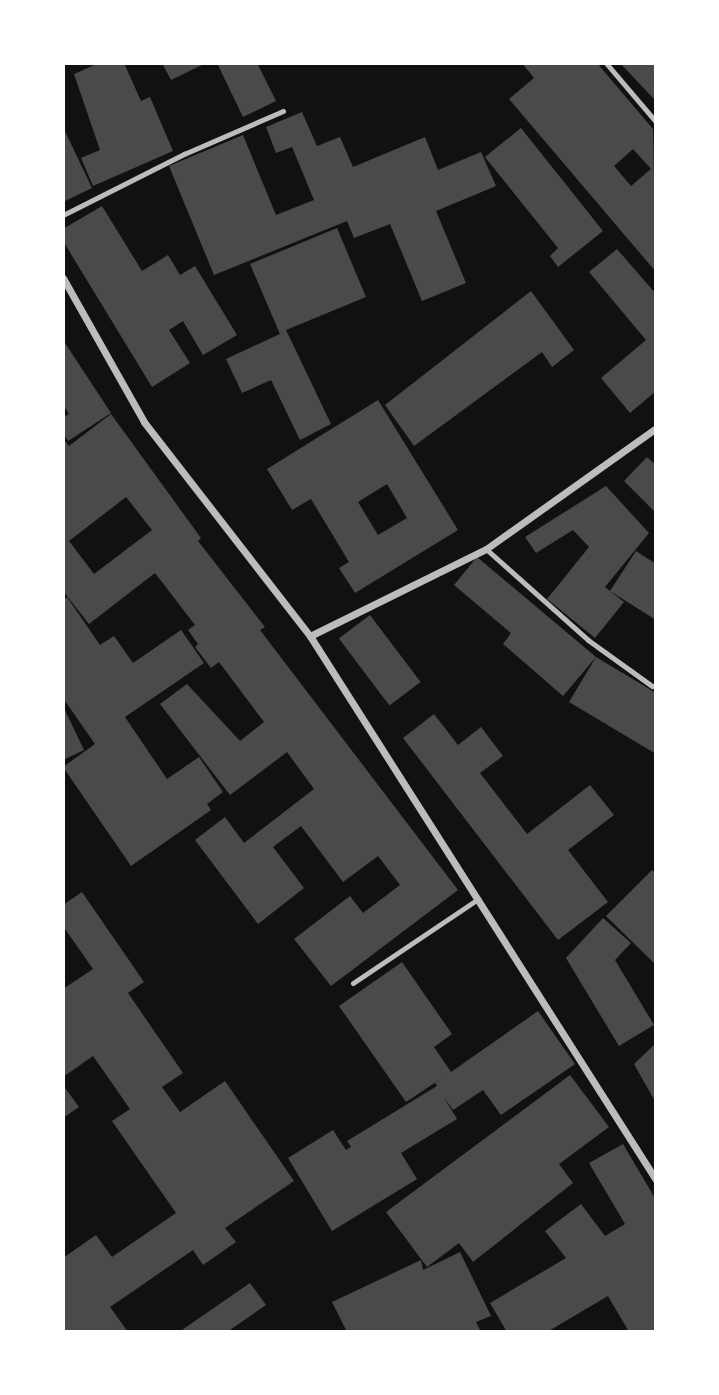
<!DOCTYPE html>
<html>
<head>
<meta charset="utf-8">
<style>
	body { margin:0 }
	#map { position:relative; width:719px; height:1395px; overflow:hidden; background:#111; font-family:"Noto Sans",sans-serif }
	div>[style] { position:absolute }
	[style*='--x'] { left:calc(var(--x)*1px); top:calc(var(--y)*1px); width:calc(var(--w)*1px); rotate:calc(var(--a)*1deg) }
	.building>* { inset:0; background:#4a4a4a; transform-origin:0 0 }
	.service>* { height:5px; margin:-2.5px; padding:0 2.5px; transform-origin:2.5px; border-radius:2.5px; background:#bcbcbc }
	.minor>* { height:7px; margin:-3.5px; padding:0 3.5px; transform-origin:3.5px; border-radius:3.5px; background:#bcbcbc }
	span { translate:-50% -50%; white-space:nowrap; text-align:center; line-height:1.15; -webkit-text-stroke:7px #fff; paint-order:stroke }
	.frame { position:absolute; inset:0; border:65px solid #fff; pointer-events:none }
</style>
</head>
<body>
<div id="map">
	<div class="building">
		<div style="clip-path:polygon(99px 63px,124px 63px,141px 101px,150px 97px,173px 151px,93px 186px,81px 158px,100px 150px,74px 74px)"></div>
		<div style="clip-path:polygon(162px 63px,206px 63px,171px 80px)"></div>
		<div style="clip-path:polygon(217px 63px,257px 63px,276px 101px,243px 117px)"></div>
		<div style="clip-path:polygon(evenodd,522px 63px,597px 63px,653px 129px,656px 272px,509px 99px,534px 78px,522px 63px,633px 149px,651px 169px,631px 186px,614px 166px,633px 149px)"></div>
		<div style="clip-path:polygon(620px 63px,656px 63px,656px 97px,654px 99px)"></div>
		<div style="clip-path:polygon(302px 112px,317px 146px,340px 137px,353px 167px,425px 137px,438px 170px,481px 152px,496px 186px,436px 211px,466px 283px,422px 301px,390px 224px,354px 238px,347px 221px,214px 275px,169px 166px,243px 135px,276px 215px,314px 200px,292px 147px,276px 153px,266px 127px)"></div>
		<div style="clip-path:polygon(63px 127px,92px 188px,63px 202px)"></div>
		<div style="clip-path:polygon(521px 128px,603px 231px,558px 267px,550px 256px,558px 248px,485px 157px)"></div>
		<div style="clip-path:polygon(102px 206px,142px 271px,168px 255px,180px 275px,195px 266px,237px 335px,203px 355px,183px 321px,169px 330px,190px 363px,152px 387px,63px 241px,63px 229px)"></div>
		<div style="clip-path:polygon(337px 228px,366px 297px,286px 330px,331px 424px,300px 440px,271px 380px,242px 393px,226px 359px,280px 334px,250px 264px)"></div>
		<div style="clip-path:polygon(617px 249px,656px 294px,656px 391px,630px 413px,601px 378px,646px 340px,589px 272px)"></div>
		<div style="clip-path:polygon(531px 291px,574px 350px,552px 367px,542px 352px,414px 446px,385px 405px)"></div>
		<div style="clip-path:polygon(63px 340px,111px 413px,68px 441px,63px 433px,63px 417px,69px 414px,63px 405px)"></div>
		<div style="clip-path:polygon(evenodd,378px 400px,458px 530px,355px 593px,339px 568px,349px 562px,311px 499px,292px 510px,267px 469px,378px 400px,387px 484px,407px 518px,378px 535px,358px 502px,387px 484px)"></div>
		<div style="clip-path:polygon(evenodd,111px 414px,201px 538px,198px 541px,265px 627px,260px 630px,458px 890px,331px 986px,294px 939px,350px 896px,363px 913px,400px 885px,378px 856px,343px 882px,301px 826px,273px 847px,304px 888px,258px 924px,195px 840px,225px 817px,244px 843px,314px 789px,287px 752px,230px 795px,160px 704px,187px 684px,240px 741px,264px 722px,219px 662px,211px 668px,195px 647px,198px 644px,188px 630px,195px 625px,155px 573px,89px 624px,63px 591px,63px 438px,69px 446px,111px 414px,126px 497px,152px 530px,94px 574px,69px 541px,126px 497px)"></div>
		<div style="clip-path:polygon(647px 457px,656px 465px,656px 513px,624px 481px)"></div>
		<div style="clip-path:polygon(606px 486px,649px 533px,605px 587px,624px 602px,595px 638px,547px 599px,589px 547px,573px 530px,536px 553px,525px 537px)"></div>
		<div style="clip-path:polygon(636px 551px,656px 564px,656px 620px,610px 591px)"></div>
		<div style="clip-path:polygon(477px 557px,596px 657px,563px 696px,503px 644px,511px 633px,454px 585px)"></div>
		<div style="clip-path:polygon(67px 597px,100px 645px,114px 636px,133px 663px,181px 630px,204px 663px,125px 717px,167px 779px,199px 757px,223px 792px,207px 804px,211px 810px,131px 866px,63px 767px,95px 744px,63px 698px,63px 600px)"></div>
		<div style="left:370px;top:615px;width:84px;height:39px;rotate:53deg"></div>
		<div style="clip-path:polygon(596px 657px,656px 693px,656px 754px,569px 702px)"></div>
		<div style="clip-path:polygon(63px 706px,84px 750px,63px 760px)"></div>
		<div style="clip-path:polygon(434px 714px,458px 745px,481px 727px,503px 756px,480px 773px,527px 834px,590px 785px,614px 815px,568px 850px,608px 902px,558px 940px,403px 738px)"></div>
		<div style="clip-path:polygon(652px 870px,656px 874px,656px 965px,606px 916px)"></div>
		<div style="clip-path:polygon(82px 892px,144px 982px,128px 993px,183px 1073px,162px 1087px,180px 1112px,225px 1081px,294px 1181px,225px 1228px,236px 1242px,203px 1265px,193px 1250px,110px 1307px,128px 1332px,63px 1332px,63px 1258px,96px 1235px,112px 1257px,176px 1213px,112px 1121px,130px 1109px,93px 1056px,63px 1077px,63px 989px,93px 969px,63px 926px,63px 905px)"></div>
		<div style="clip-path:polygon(603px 918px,631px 943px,615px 960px,654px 1025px,619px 1046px,566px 958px)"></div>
		<div style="clip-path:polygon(402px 962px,452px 1034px,434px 1047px,451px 1072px,538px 1011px,575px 1064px,501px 1115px,483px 1090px,453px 1110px,443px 1096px,457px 1119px,401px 1153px,417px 1179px,332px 1231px,288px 1158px,333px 1130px,346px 1150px,351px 1147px,347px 1141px,437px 1086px,435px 1083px,448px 1074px,406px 1102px,339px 1006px)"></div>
		<div style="clip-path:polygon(656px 1043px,656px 1103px,634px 1064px)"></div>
		<div style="clip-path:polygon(570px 1075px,609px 1127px,559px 1164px,573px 1183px,473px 1262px,459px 1243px,427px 1267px,386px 1212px)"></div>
		<div style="clip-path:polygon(63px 1085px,79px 1107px,63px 1118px)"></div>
		<div style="clip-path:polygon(623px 1144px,656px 1200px,656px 1332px,629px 1332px,608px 1296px,547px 1332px,507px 1332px,490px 1303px,566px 1258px,545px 1231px,581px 1204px,605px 1236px,625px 1224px,589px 1163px)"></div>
		<div style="clip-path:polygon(460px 1252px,491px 1316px,476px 1322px,481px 1332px,347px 1332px,332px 1302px,421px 1260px,423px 1270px)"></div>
		<div style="clip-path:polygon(250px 1283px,266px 1305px,227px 1332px,179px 1332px)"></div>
	</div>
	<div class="service">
		<div style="--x:606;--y:63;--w:77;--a:49.7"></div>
		<div style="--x:63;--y:215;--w:136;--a:-26.8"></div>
		<div style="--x:184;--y:154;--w:108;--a:-23.5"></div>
		<div style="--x:486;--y:549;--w:137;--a:41.7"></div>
		<div style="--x:588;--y:640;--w:79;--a:35.7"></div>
		<div style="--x:353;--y:983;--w:151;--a:-33.9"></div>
	</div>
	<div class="minor">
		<div style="--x:63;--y:278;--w:165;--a:60.6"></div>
		<div style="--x:144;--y:422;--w:271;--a:52.2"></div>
		<div style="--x:310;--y:636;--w:645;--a:57.54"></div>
		<div style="--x:310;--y:636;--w:196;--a:-26.3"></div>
		<div style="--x:486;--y:549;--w:209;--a:-35.4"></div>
	</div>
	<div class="frame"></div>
</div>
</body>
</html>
